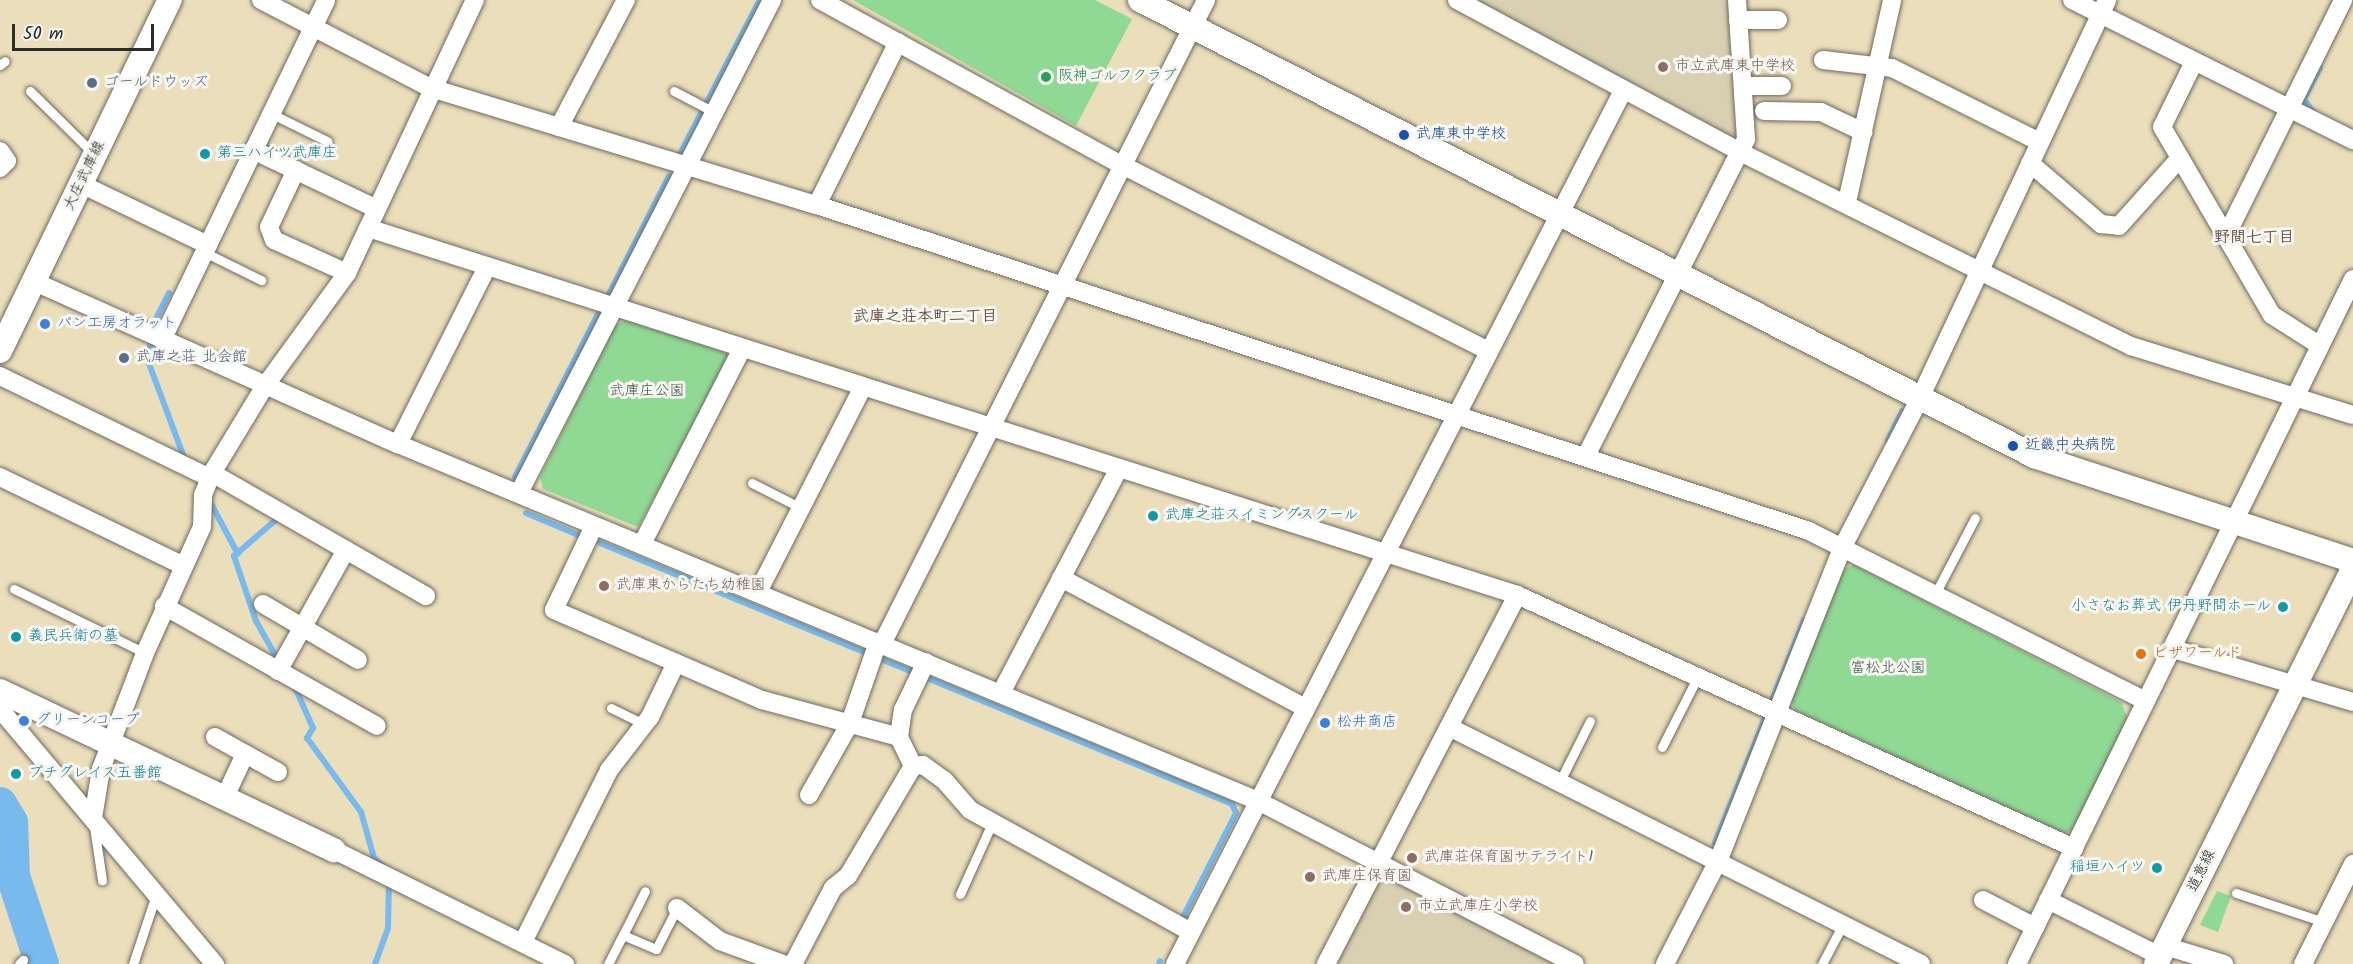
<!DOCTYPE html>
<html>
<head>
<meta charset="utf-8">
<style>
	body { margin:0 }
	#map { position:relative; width:2353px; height:964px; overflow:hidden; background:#ebdebb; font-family:Kalam,"Klee One",sans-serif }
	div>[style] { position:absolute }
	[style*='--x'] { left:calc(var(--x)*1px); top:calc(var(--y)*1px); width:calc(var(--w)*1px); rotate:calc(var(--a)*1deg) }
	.built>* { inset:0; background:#d9d0b1 }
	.green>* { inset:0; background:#8fd995 }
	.stream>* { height:6px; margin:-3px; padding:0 3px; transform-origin:3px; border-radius:3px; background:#78baed }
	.river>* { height:34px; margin:-17px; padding:0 17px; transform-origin:17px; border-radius:17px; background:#78baed }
	.roads { filter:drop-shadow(0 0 2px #6e6a5d) drop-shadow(0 0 2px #6e6a5d) }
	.service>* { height:9px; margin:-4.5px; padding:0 4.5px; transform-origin:4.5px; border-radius:4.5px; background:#fff }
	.minor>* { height:18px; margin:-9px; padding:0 9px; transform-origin:9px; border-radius:9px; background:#fff }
	.tertiary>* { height:24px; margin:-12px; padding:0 12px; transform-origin:12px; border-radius:12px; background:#fff }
	.dots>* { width:16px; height:16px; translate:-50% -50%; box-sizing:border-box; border:3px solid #f6f6f2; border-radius:50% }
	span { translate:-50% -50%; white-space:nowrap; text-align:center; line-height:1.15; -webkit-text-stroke:6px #f6f6f2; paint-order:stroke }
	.education-label { font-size:15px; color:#785e54 }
	.left { translate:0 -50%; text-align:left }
	.leisure-label { font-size:15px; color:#27864d }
	.service-label { font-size:15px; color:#4e5e75 }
	.transit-label { font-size:15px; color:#164399 }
	.culture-label { font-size:15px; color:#0d838f }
	.right { translate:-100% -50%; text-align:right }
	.street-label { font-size:15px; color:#2b2b2b }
	.shop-label { font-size:15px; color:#366cbe }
	.park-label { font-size:15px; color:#445646 }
	.food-label { font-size:15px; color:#c56008 }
	.neighbourhood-label { font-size:16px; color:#695445; font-weight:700 }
	.scale { position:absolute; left:12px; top:24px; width:142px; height:27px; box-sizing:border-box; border:3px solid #2b2b2b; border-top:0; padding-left:8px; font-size:18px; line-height:21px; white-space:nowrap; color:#2b2b2b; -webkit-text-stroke:4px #f6f6f2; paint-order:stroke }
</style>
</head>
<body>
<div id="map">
	<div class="built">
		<div style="clip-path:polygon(1466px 0,1732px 0,1740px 133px,1728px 140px)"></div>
		<div style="clip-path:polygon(1388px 879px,1497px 932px,1559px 964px,1336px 964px,1379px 882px)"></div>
	</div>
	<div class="green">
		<div style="clip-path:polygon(853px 0,1095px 0,1132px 19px,1076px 126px)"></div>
		<div style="clip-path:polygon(627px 320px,726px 353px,729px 360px,638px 527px,543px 489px,540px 477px,615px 325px)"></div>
		<div style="clip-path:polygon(1854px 565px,2121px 702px,2127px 717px,2074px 830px,2061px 834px,1795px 710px,1790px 699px,1842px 569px)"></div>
		<div style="clip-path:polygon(2217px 891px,2231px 896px,2218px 932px,2200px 925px)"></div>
	</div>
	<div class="stream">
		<div style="--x:2312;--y:111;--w:14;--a:-124"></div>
		<div style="--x:2304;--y:99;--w:35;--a:-63"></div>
		<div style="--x:679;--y:156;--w:176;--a:-62.6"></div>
		<div style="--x:169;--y:293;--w:33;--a:117"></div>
		<div style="--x:154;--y:322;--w:39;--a:99"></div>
		<div style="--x:148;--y:361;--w:106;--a:69.5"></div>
		<div style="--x:609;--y:294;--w:132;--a:-63"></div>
		<div style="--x:1888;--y:440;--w:32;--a:-64"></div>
		<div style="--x:515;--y:477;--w:183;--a:-63"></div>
		<div style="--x:209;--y:500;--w:61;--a:61.8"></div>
		<div style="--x:526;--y:513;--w:56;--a:22.9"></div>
		<div style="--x:600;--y:543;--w:684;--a:22.44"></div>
		<div style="--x:1232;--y:804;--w:10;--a:66"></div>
		<div style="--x:1236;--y:813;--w:117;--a:117"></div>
		<div style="--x:279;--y:662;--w:47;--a:-119.3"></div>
		<div style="--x:256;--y:621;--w:69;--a:-108.7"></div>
		<div style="--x:234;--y:556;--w:60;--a:-40.9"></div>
		<div style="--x:294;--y:685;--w:47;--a:66.2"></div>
		<div style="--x:313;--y:728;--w:12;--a:121"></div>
		<div style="--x:307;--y:738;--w:92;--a:53.9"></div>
		<div style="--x:361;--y:812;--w:48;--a:74.2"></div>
		<div style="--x:374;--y:858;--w:11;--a:41"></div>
		<div style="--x:1715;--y:843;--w:240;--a:-68.2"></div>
		<div style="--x:375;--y:964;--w:38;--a:-70"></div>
		<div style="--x:388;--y:928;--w:49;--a:-88.8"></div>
		<div style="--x:1159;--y:964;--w:3;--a:-72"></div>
	</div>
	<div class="river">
		<div style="--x:0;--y:804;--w:21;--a:59"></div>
		<div style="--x:11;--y:822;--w:54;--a:87.9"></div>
		<div style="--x:13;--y:876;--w:93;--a:71.8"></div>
	</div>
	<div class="roads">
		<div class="service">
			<div style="--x:0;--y:65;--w:6;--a:-39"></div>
			<div style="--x:30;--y:91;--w:91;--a:44.6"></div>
			<div style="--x:674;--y:91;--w:45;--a:27.7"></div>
			<div style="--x:270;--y:113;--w:64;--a:26.2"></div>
			<div style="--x:204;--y:252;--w:64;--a:26.2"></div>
			<div style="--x:752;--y:483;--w:55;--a:27"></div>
			<div style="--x:14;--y:589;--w:146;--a:26"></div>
			<div style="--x:1934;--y:596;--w:88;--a:-62.3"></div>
			<div style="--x:611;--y:708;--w:37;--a:26"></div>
			<div style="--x:1662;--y:747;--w:82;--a:-63.1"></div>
			<div style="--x:1560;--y:781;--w:67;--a:-63.4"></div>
			<div style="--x:94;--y:826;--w:55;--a:81.6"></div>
			<div style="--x:2236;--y:893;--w:93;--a:18.2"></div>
			<div style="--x:960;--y:894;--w:78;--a:-65.7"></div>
			<div style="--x:623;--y:935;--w:49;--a:-63.4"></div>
			<div style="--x:19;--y:964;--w:6;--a:-45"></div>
			<div style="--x:133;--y:964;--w:73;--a:-71.6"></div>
			<div style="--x:608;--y:964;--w:33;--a:-63"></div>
			<div style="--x:623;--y:935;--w:36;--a:23"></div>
			<div style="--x:656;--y:949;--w:46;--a:-62.9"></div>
			<div style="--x:1822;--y:964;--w:45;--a:-62.3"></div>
		</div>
		<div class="minor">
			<div style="--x:261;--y:0;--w:191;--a:27.4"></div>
			<div style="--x:431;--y:88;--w:403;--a:16.9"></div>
			<div style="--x:817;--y:205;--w:1044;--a:18.19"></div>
			<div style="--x:1809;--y:531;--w:377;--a:26.8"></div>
			<div style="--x:820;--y:0;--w:344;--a:28.7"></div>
			<div style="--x:1122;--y:165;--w:411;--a:26.9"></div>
			<div style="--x:1457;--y:0;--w:323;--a:28.2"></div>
			<div style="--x:1742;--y:153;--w:434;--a:26.4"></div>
			<div style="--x:2131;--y:346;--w:232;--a:17.3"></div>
			<div style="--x:2072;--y:0;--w:314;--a:26.5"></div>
			<div style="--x:1738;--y:20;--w:40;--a:0"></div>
			<div style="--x:1823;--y:60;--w:69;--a:6.6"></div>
			<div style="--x:1892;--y:68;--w:163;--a:26.6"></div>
			<div style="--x:2194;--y:62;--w:72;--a:116.2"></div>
			<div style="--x:2162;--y:127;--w:218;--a:59.7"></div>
			<div style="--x:2272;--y:315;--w:56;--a:32.6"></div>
			<div style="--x:1743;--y:86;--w:39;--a:0"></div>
			<div style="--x:1764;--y:111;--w:57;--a:1"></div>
			<div style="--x:1821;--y:112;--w:47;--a:25.5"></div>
			<div style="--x:559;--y:127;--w:144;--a:-62.2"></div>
			<div style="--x:253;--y:150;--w:137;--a:25.4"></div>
			<div style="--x:0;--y:151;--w:12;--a:55"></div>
			<div style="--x:7;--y:161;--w:10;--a:135"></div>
			<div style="--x:2030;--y:163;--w:94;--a:40.7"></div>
			<div style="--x:2101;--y:224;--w:18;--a:6"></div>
			<div style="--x:2119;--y:226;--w:91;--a:-48.1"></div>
			<div style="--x:296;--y:170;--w:63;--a:115.3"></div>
			<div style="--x:269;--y:227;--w:14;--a:69"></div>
			<div style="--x:274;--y:240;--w:80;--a:24.3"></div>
			<div style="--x:81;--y:184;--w:141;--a:25.7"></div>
			<div style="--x:1847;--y:202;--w:207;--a:-77.4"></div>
			<div style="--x:817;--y:205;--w:182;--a:-63.6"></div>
			<div style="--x:368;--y:228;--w:1206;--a:17.71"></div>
			<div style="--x:1517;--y:595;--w:612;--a:24.43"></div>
			<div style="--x:2228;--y:232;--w:259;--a:-63.6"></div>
			<div style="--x:35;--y:282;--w:398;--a:24.1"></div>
			<div style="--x:398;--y:444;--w:931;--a:22.54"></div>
			<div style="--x:1258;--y:801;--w:356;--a:27.2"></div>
			<div style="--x:162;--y:340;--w:377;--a:-64.2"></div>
			<div style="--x:0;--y:376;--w:233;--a:25.9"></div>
			<div style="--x:398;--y:444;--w:198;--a:-63.3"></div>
			<div style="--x:1587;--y:454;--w:353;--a:-63.2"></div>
			<div style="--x:1746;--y:139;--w:139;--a:-93.7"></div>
			<div style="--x:212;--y:473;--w:247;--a:29.9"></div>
			<div style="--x:0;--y:477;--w:204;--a:25.8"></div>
			<div style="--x:519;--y:493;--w:554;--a:-62.83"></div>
			<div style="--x:594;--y:526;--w:93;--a:115.5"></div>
			<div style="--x:554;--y:610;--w:227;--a:23.4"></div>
			<div style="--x:762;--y:700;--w:142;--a:15.1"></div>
			<div style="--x:642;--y:544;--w:219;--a:-62.9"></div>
			<div style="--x:1061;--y:578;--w:276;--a:28"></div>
			<div style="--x:758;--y:592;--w:230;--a:-62.9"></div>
			<div style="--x:263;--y:604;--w:110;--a:30.5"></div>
			<div style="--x:164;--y:606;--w:244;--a:29.4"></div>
			<div style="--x:882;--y:644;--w:721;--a:-63.29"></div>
			<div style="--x:2173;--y:649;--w:188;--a:16.4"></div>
			<div style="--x:278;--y:671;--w:139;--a:-60.7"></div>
			<div style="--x:1001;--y:693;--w:254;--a:-62.3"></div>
			<div style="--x:0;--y:709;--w:334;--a:49.9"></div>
			<div style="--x:1449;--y:727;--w:528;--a:26.66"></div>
			<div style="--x:215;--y:737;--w:72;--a:29.1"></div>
			<div style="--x:913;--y:766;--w:10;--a:-6"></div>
			<div style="--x:923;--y:765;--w:26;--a:36"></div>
			<div style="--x:944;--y:780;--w:40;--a:49"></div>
			<div style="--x:970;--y:810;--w:252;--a:28.9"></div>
			<div style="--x:809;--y:795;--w:83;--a:-60.3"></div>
			<div style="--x:850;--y:723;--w:86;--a:-70.9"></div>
			<div style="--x:225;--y:797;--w:47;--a:-65.1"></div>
			<div style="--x:93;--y:818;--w:50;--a:-80.7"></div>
			<div style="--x:101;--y:769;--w:124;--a:-69.2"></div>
			<div style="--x:145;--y:653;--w:138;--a:-65.7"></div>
			<div style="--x:202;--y:527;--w:32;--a:-88"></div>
			<div style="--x:203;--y:495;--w:24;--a:-68"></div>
			<div style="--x:212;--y:473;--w:102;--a:-58.7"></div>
			<div style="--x:265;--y:386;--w:140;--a:-54"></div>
			<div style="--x:347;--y:273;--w:302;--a:-64.9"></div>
			<div style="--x:334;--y:850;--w:258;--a:26.3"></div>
			<div style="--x:1983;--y:900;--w:59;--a:27.4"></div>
			<div style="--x:2048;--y:900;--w:125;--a:26.6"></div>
			<div style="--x:677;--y:908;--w:54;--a:37.5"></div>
			<div style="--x:720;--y:941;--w:67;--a:20.1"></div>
			<div style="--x:523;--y:942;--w:192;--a:-63.4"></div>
			<div style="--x:609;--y:770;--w:67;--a:-52.3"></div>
			<div style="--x:650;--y:717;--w:60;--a:-64.3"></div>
			<div style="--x:2165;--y:946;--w:62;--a:17"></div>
			<div style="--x:793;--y:964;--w:86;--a:-62.2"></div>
			<div style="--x:833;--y:888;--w:19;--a:-39"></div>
			<div style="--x:848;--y:876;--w:128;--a:-59.4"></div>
			<div style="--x:913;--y:766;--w:32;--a:-116"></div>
			<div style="--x:899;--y:737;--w:27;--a:-82"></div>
			<div style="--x:903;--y:710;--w:53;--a:-64.4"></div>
			<div style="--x:1175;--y:964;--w:983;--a:-62.84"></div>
			<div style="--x:1326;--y:964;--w:416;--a:-62.6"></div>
			<div style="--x:1665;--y:964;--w:118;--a:-62.8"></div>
			<div style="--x:1719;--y:859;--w:334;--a:-68.4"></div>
			<div style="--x:1842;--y:548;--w:167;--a:-62.5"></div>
			<div style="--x:1919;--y:400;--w:442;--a:-64.8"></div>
			<div style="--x:2017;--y:964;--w:763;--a:-63.87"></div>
			<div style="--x:2303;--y:964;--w:112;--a:-63.4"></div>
		</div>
		<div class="tertiary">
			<div style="--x:1140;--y:0;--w:1004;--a:27.02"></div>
			<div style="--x:2034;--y:456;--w:336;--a:18.2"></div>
			<div style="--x:0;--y:351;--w:390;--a:-64.2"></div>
			<div style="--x:0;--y:691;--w:370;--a:25.5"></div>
			<div style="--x:2156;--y:964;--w:441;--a:-63.5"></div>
		</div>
	</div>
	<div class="dots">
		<div style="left:1663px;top:67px;background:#8d6e63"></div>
		<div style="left:1046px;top:77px;background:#2e9e5b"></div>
		<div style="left:92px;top:83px;background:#5c6f8a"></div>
		<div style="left:1404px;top:135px;background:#1a4fb4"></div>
		<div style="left:205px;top:154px;background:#0f9aa8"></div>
		<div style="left:45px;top:324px;background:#3f7fe0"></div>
		<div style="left:124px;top:358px;background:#5c6f8a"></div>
		<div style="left:2013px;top:446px;background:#1a4fb4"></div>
		<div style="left:1153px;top:516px;background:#0f9aa8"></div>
		<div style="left:604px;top:586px;background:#8d6e63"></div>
		<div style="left:2283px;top:607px;background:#0f9aa8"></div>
		<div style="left:16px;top:637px;background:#0f9aa8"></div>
		<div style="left:2141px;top:654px;background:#e8710a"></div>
		<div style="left:24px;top:721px;background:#3f7fe0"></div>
		<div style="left:1325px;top:723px;background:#3f7fe0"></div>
		<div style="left:16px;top:774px;background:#0f9aa8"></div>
		<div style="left:1412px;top:858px;background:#8d6e63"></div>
		<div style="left:2157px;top:868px;background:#0f9aa8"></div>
		<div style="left:1310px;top:877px;background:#8d6e63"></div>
		<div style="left:1406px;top:907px;background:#8d6e63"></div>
	</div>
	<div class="education-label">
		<span class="left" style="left:1675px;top:67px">市立武庫東中学校</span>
		<span class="left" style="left:616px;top:586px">武庫東からたち幼稚園</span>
		<span class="left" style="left:1424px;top:858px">武庫荘保育園サテライト1</span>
		<span class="left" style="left:1322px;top:877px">武庫庄保育園</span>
		<span class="left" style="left:1418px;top:907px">市立武庫庄小学校</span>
	</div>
	<div class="leisure-label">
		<span class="left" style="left:1058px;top:77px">阪神ゴルフクラブ</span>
	</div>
	<div class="service-label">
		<span class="left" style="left:104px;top:83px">ゴールドウッズ</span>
		<span class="left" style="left:136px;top:358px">武庫之荘 北会館</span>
	</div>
	<div class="transit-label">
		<span class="left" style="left:1416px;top:135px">武庫東中学校</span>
		<span class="left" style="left:2025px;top:446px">近畿中央病院</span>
	</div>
	<div class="culture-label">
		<span class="left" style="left:217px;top:154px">第三ハイツ武庫庄</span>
		<span class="left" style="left:1165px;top:516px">武庫之荘スイミングスクール</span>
		<span class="right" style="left:2271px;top:607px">小さなお葬式 伊丹野間ホール</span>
		<span class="left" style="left:28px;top:637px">義民兵衛の墓</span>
		<span class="left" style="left:28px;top:774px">プチグレイス五番館</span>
		<span class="right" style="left:2145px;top:868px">稲垣ハイツ</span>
	</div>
	<div class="street-label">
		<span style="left:85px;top:176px;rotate:-64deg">大庄武庫線</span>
		<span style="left:2202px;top:871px;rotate:-64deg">道意線</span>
	</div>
	<div class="shop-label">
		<span class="left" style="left:57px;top:324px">パン工房オラット</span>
		<span class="left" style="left:36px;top:721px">グリーンコープ</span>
		<span class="left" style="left:1337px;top:723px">松井商店</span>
	</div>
	<div class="park-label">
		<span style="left:647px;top:392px">武庫庄公園</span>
		<span style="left:1888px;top:669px">富松北公園</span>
	</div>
	<div class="food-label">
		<span class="left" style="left:2153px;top:654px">ピザワールド</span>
	</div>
	<div class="neighbourhood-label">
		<span style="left:2254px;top:238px">野間七丁目</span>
		<span style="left:925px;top:317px">武庫之荘本町二丁目</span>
	</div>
	<div class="scale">50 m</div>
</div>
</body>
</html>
